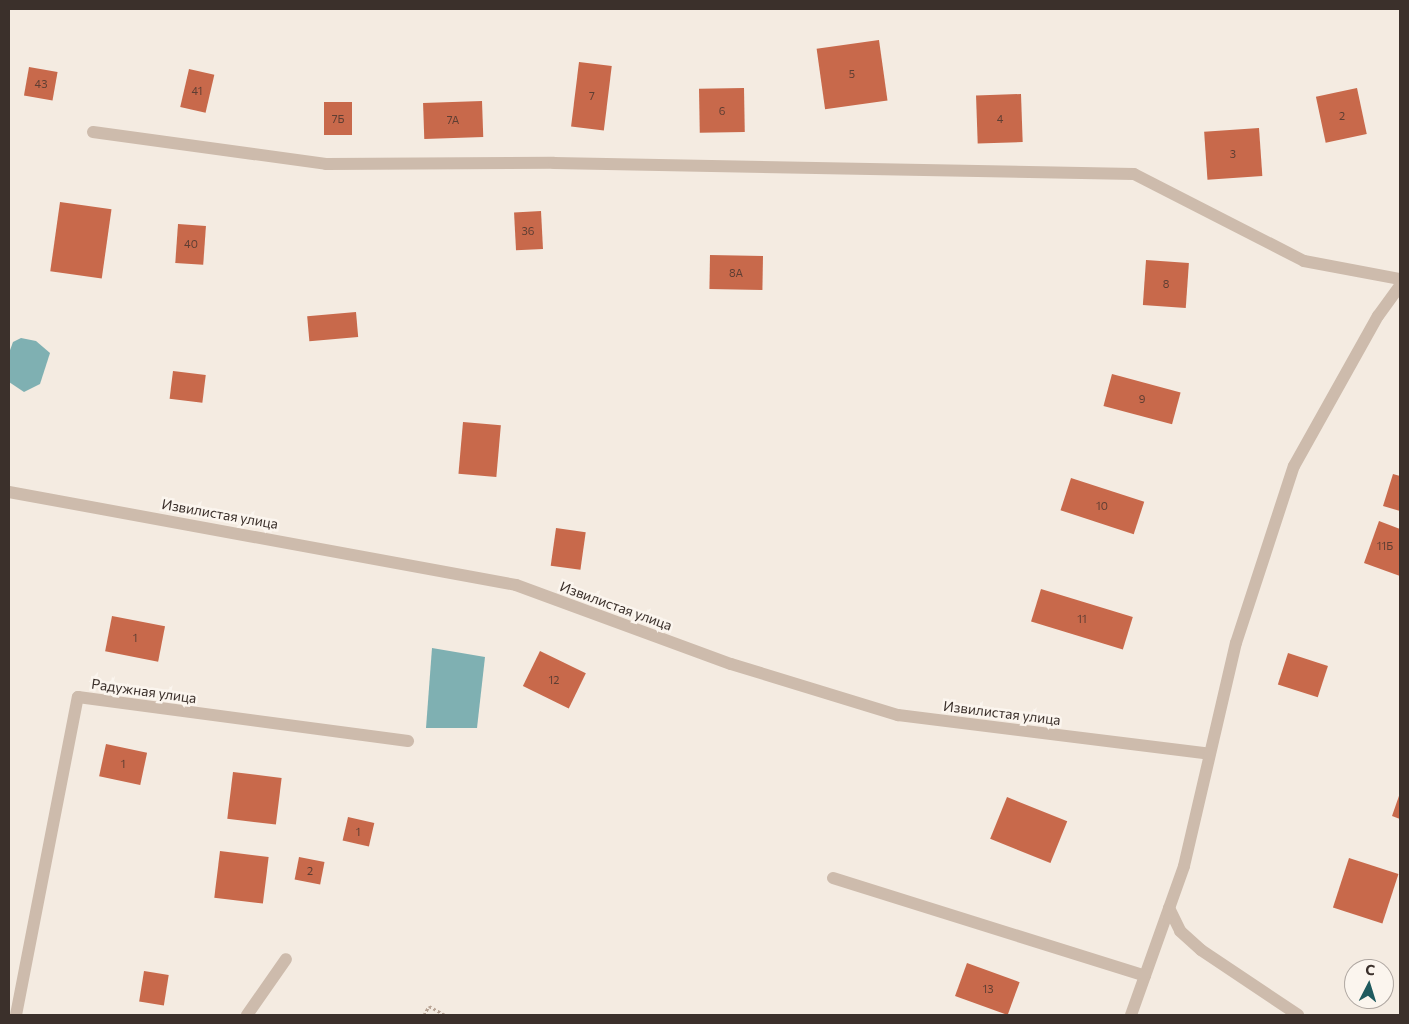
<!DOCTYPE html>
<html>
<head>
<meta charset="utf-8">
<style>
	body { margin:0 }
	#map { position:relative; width:1409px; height:1024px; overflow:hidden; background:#f4ebe1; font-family:Commissioner,sans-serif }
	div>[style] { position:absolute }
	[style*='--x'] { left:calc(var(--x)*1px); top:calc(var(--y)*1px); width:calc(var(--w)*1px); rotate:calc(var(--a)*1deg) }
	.water>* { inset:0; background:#7fb0b2 }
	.building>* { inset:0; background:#c8694b; transform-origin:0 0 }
	.path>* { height:3px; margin-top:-1.5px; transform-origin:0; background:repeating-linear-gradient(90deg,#b9a596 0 2.5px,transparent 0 5px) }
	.minor>* { height:12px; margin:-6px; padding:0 6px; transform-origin:6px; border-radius:6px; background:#cdbbac }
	span { translate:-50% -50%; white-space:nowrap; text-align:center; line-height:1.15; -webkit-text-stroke:5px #fbf5ee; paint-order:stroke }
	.number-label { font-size:11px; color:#5e3e33 }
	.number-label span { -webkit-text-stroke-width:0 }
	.street-label { font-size:14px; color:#3b302b }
	.frame { position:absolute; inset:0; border:10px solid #3b302b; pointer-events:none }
	.north { position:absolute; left:1344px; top:959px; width:50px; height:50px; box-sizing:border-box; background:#fbf5ee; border:1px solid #aea6a0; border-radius:50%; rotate:5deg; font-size:14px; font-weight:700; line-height:20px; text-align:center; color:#3b302b }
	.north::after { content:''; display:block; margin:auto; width:18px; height:22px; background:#1f5a5e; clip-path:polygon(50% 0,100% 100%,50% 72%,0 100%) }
</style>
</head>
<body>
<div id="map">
	<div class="water">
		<div style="clip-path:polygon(21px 338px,36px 341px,50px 353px,40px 384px,24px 392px,9px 382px,9px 353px,13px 342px)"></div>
		<div style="clip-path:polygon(432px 648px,485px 657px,477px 728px,426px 728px)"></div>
	</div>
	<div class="building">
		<div style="left:879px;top:40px;width:61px;height:63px;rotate:82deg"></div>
		<div style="left:579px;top:62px;width:33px;height:65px;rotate:7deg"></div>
		<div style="left:29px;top:67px;width:29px;height:29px;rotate:10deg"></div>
		<div style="left:189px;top:69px;width:26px;height:39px;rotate:13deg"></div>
		<div style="left:744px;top:88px;width:44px;height:45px;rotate:89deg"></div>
		<div style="left:1357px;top:88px;width:47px;height:42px;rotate:78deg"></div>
		<div style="left:1021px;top:94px;width:48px;height:45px;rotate:88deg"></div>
		<div style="left:482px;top:101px;width:36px;height:59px;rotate:88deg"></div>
		<div style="left:352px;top:102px;width:33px;height:28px;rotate:90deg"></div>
		<div style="left:1259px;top:128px;width:48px;height:55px;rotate:86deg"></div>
		<div style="left:60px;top:202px;width:52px;height:70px;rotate:8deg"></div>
		<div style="left:541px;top:211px;width:38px;height:27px;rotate:87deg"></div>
		<div style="left:178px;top:224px;width:28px;height:39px;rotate:4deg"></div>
		<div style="left:710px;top:255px;width:53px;height:34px;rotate:1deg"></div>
		<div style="left:1146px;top:260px;width:43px;height:45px;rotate:4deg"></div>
		<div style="left:356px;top:312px;width:25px;height:49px;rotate:85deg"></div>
		<div style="left:173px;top:371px;width:33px;height:28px;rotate:7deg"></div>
		<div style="left:1112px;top:374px;width:71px;height:33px;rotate:15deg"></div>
		<div style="left:463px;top:422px;width:38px;height:52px;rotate:5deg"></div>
		<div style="clip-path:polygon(1393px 474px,1400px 476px,1400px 511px,1383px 506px)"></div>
		<div style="left:1071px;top:478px;width:77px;height:34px;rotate:18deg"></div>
		<div style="clip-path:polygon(1379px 521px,1400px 529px,1400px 576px,1364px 563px)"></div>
		<div style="left:556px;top:528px;width:30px;height:38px;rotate:8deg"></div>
		<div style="left:1041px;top:589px;width:96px;height:34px;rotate:17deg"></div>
		<div style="left:112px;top:616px;width:54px;height:36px;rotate:11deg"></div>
		<div style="left:540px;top:651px;width:51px;height:39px;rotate:26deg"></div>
		<div style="left:1288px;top:653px;width:42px;height:33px;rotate:18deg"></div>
		<div style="left:106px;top:744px;width:42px;height:33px;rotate:12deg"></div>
		<div style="left:233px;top:772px;width:49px;height:47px;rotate:7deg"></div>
		<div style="clip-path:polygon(1400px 793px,1400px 819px,1392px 816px)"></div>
		<div style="left:1007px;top:797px;width:65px;height:45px;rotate:22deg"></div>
		<div style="left:348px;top:817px;width:27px;height:24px;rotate:13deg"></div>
		<div style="left:220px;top:851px;width:49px;height:47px;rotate:7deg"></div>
		<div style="left:299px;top:857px;width:26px;height:23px;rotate:11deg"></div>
		<div style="left:1349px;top:858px;width:52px;height:52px;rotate:18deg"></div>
		<div style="left:967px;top:963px;width:56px;height:35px;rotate:20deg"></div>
		<div style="left:144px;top:971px;width:25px;height:31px;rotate:9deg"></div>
	</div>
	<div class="path">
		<div style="--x:424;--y:1015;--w:10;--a:-61"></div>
		<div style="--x:429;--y:1006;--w:18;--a:29"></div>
	</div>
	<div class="minor">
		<div style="--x:93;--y:132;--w:235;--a:7.8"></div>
		<div style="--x:326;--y:164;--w:228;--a:-0.3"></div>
		<div style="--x:554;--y:163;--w:580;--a:1.09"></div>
		<div style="--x:1134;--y:174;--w:191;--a:27.1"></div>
		<div style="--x:1304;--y:261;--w:98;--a:10.6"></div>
		<div style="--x:9;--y:492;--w:515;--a:10.39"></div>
		<div style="--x:516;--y:585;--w:229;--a:20.2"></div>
		<div style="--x:731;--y:664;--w:175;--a:17"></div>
		<div style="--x:898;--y:715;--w:314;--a:7.1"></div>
		<div style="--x:833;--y:878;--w:327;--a:17.4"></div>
		<div style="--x:1169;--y:908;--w:25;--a:64"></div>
		<div style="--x:1180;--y:931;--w:28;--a:42"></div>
		<div style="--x:1201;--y:950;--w:117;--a:33.8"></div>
		<div style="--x:16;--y:1015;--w:324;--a:-79"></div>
		<div style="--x:78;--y:697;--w:333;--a:7.6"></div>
		<div style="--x:247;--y:1015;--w:68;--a:-55.1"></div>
		<div style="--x:1131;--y:1015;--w:158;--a:-70.4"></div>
		<div style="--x:1184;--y:866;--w:229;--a:-76.9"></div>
		<div style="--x:1236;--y:643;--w:186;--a:-71.9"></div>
		<div style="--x:1294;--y:466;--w:172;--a:-60.8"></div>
		<div style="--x:1378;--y:316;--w:37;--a:-54"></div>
	</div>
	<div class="number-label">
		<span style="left:852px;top:74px">5</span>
		<span style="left:41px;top:84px">43</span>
		<span style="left:197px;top:91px">41</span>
		<span style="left:592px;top:96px">7</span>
		<span style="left:722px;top:111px">6</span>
		<span style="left:1342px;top:116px">2</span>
		<span style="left:338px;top:119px">7Б</span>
		<span style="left:1000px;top:119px">4</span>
		<span style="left:453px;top:120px">7А</span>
		<span style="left:1233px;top:154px">3</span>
		<span style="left:528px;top:231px">36</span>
		<span style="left:191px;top:244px">40</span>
		<span style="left:736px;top:273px">8А</span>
		<span style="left:1166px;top:284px">8</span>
		<span style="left:1142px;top:399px">9</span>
		<span style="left:1102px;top:506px">10</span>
		<span style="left:1385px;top:546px">11Б</span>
		<span style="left:1082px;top:619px">11</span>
		<span style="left:135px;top:638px">1</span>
		<span style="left:554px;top:680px">12</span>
		<span style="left:123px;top:764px">1</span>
		<span style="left:358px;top:832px">1</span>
		<span style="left:310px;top:871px">2</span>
		<span style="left:988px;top:989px">13</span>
	</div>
	<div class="street-label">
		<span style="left:220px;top:514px;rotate:10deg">Извилистая улица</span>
		<span style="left:616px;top:606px;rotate:20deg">Извилистая улица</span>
		<span style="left:144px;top:691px;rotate:8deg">Радужная улица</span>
		<span style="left:1002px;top:713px;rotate:7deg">Извилистая улица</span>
	</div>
	<div class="frame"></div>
	<div class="north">С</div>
</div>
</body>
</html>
